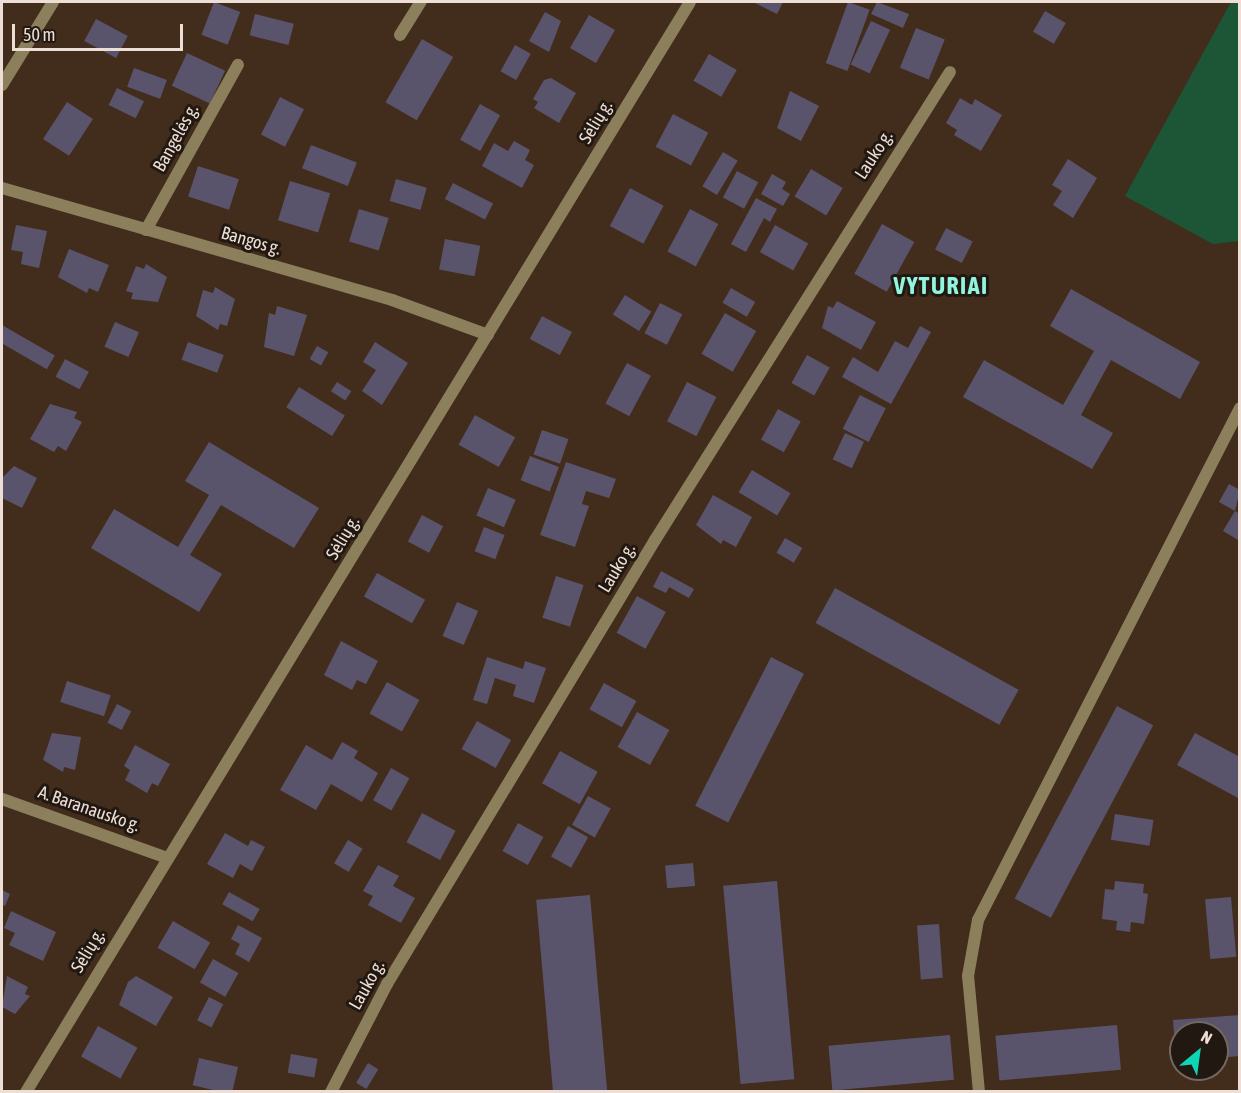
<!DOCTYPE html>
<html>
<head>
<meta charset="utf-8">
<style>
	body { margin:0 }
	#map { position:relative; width:1241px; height:1093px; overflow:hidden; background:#422d1d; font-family:"Asap Condensed",sans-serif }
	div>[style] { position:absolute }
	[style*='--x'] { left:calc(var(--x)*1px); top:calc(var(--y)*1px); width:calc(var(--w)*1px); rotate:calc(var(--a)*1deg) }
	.green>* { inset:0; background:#1c5637 }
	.building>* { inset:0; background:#5a536c; transform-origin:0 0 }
	.minor>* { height:12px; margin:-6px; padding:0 6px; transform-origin:6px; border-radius:6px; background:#8c805c }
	span { translate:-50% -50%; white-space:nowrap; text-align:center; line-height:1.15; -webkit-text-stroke:6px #211811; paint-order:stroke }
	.street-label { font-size:18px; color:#eedfd6 }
	.district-label { font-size:24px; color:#92f5dd; font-weight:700; letter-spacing:1.5px }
	.frame { position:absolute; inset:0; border:3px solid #eedfd6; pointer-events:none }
	.north { position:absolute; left:1169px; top:1021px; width:60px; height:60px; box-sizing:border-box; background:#211811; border:2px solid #736860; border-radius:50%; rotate:29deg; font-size:16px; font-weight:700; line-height:24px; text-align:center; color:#eedfd6 }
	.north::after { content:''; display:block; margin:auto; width:21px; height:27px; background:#0ed5b4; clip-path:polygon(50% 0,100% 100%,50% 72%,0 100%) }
	.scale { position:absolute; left:12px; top:24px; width:171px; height:27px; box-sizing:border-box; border:3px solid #eedfd6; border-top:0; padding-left:8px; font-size:18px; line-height:21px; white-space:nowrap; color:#eedfd6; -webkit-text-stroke:4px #211811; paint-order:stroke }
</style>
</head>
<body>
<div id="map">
	<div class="green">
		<div style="clip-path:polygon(1231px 2px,1240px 2px,1239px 241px,1213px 244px,1125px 196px)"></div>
	</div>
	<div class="building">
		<div style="left:214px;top:2px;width:28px;height:35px;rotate:21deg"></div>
		<div style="clip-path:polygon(753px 2px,783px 2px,777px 14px)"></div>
		<div style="left:848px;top:2px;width:23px;height:65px;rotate:20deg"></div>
		<div style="clip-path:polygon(877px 2px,909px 14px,903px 28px,871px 14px)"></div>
		<div style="left:1045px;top:11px;width:24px;height:24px;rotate:30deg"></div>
		<div style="clip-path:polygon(545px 12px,561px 21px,549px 52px,529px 41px)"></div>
		<div style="left:255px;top:14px;width:40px;height:22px;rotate:14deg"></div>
		<div style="left:589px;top:15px;width:30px;height:38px;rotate:30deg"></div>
		<div style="left:96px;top:19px;width:36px;height:25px;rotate:28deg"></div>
		<div style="left:871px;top:21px;width:21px;height:48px;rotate:25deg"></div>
		<div style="left:916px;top:28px;width:31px;height:43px;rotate:22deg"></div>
		<div style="left:422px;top:39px;width:36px;height:73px;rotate:30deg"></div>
		<div style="left:515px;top:45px;width:18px;height:30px;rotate:29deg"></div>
		<div style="left:187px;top:53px;width:42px;height:36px;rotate:25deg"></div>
		<div style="left:709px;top:54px;width:32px;height:31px;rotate:30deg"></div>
		<div style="left:134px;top:68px;width:35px;height:20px;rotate:20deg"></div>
		<div style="clip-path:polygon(551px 78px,576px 93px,559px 123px,534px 108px,538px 102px,533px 99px,544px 80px)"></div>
		<div style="left:117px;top:88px;width:30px;height:19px;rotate:26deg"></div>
		<div style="clip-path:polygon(790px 91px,819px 106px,801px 141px,777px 128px)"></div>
		<div style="left:280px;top:97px;width:27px;height:42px;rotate:27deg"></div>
		<div style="clip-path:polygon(960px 98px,972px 105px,975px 99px,1002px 115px,981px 151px,954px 135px,957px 130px,946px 123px)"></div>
		<div style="left:67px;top:102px;width:31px;height:44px;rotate:33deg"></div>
		<div style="left:480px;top:104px;width:23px;height:41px;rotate:29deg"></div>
		<div style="left:673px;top:114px;width:40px;height:37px;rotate:28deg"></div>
		<div style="clip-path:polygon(514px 141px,530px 150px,525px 160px,534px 165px,522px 188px,482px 166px,494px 143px,508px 151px)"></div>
		<div style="left:311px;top:145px;width:49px;height:25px;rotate:21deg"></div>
		<div style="left:723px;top:152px;width:17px;height:40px;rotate:31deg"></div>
		<div style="clip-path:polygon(1068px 159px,1097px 178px,1073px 218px,1053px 205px,1062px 191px,1052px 185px)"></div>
		<div style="left:198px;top:166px;width:43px;height:32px;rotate:18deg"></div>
		<div style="left:811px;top:169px;width:37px;height:32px;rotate:31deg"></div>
		<div style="left:737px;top:171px;width:24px;height:30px;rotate:28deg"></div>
		<div style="clip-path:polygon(772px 174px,786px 182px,782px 189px,790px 194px,783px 206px,761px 194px)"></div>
		<div style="left:396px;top:179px;width:32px;height:23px;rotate:16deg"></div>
		<div style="left:290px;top:181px;width:42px;height:41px;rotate:17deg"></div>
		<div style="left:453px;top:183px;width:45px;height:18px;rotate:27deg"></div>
		<div style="left:630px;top:188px;width:38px;height:43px;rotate:28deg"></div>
		<div style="clip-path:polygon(756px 198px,777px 209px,770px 222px,764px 218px,746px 252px,731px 244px)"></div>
		<div style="left:359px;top:209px;width:31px;height:34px;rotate:17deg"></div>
		<div style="left:690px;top:209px;width:32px;height:48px;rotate:28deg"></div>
		<div style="left:882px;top:224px;width:37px;height:57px;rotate:29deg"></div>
		<div style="clip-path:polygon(16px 225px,47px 231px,39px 268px,21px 264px,23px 252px,11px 250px)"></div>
		<div style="left:775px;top:225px;width:38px;height:31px;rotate:29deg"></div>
		<div style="left:946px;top:228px;width:30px;height:24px;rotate:27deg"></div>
		<div style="left:445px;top:239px;width:36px;height:31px;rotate:11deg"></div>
		<div style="clip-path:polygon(69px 249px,109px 265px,98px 292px,89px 288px,87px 293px,58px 277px)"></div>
		<div style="clip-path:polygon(146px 264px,167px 277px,158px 302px,131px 299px,133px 293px,126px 291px,136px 266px,144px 269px)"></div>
		<div style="clip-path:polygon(215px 287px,235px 299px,227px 326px,220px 324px,218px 330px,196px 316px,203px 290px,213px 293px)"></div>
		<div style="left:731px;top:288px;width:28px;height:17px;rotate:30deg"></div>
		<div style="clip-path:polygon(1071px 289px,1200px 362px,1180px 399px,1111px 360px,1081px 415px,1113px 433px,1092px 469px,963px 397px,984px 360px,1063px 405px,1094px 351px,1050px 326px)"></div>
		<div style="left:625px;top:295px;width:31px;height:23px;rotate:32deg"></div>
		<div style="clip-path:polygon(837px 301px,876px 322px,861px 350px,822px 328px,828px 306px,833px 308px)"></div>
		<div style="left:660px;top:303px;width:25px;height:34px;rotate:27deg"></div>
		<div style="clip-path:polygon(277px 306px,307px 315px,294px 356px,264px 347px,269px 313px,275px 315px)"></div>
		<div style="left:725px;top:313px;width:36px;height:47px;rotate:30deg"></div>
		<div style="left:542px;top:316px;width:34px;height:26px;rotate:28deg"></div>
		<div style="left:115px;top:322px;width:26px;height:27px;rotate:23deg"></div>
		<div style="left:2px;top:325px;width:61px;height:16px;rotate:30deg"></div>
		<div style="clip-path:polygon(920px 326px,931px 332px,891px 404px,842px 377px,853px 357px,878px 372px,895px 341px,908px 348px)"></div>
		<div style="left:188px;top:342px;width:38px;height:19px;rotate:20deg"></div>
		<div style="clip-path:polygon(375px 342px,408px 363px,382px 405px,362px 391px,376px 370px,363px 362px)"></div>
		<div style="left:317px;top:346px;width:13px;height:15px;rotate:29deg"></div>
		<div style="left:807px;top:355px;width:26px;height:32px;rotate:29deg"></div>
		<div style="left:65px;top:359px;width:27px;height:20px;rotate:28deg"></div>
		<div style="left:627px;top:363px;width:27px;height:46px;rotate:28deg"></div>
		<div style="left:337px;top:382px;width:17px;height:11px;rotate:33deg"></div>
		<div style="left:687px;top:382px;width:33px;height:44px;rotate:27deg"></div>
		<div style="left:299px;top:387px;width:54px;height:24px;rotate:32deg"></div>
		<div style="left:860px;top:395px;width:29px;height:38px;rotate:27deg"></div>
		<div style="clip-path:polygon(50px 404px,77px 412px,74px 418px,82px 422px,66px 451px,58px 446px,54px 452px,30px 439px)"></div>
		<div style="left:778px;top:409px;width:26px;height:35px;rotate:29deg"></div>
		<div style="left:475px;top:415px;width:46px;height:34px;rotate:29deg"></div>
		<div style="left:542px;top:430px;width:28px;height:26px;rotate:19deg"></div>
		<div style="left:845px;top:433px;width:21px;height:29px;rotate:25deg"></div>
		<div style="clip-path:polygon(209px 442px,319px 508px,294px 548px,221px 505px,190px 555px,222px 574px,199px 612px,91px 548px,114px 509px,178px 547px,209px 495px,185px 481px)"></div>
		<div style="left:530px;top:456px;width:31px;height:26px;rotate:21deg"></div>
		<div style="clip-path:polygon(566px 462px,616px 479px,609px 498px,586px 491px,582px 504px,589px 506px,575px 547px,540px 535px)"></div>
		<div style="clip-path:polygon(14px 466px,37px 478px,22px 508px,2px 498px,2px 478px)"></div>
		<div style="left:752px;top:470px;width:45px;height:26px;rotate:31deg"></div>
		<div style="clip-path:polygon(1229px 484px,1240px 490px,1235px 511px,1219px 502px)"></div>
		<div style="left:488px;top:488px;width:30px;height:30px;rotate:23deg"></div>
		<div style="clip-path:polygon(713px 495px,752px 517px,736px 547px,723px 540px,721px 544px,696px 525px)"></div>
		<div style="clip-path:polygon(1235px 511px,1240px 514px,1240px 541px,1223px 531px)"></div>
		<div style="left:422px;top:515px;width:24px;height:30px;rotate:28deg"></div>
		<div style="left:484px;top:527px;width:22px;height:26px;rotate:21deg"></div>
		<div style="left:785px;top:538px;width:20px;height:17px;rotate:30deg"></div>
		<div style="clip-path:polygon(661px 571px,694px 589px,689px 598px,669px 587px,666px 593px,653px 587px)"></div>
		<div style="left:377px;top:573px;width:55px;height:27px;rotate:29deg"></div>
		<div style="left:556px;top:576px;width:29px;height:44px;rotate:18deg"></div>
		<div style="left:835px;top:588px;width:210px;height:40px;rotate:29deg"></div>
		<div style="left:637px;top:596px;width:33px;height:42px;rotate:29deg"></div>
		<div style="left:457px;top:602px;width:23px;height:37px;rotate:23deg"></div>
		<div style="clip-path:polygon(341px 641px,378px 661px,366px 684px,357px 680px,352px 690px,324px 675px)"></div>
		<div style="clip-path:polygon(487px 657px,523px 669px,525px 661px,546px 668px,534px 703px,513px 696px,516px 685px,495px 678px,487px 704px,473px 700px)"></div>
		<div style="left:771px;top:657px;width:37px;height:167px;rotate:27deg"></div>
		<div style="left:67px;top:681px;width:46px;height:22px;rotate:18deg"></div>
		<div style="left:387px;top:682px;width:37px;height:36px;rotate:29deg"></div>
		<div style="left:604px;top:683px;width:37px;height:30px;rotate:29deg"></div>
		<div style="left:117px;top:704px;width:16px;height:21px;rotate:27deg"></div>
		<div style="left:1117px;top:706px;width:41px;height:218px;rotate:28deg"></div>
		<div style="left:637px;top:712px;width:37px;height:40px;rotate:29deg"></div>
		<div style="left:477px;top:721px;width:39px;height:32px;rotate:29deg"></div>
		<div style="clip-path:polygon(52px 733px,81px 737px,75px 770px,64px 767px,63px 772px,43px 760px)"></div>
		<div style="clip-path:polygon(1195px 733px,1240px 757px,1240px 799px,1177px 765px)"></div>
		<div style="clip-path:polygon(342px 742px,358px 751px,354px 758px,378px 773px,362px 802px,331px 784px,316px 810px,280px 790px,306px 745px,332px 760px)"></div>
		<div style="clip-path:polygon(135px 745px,170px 764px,158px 786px,152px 783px,147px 793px,125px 780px,130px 770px,124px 766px)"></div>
		<div style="left:560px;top:751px;width:43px;height:37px;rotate:29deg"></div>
		<div style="left:391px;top:768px;width:21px;height:37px;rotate:29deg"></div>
		<div style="left:588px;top:796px;width:26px;height:33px;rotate:29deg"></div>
		<div style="left:422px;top:813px;width:38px;height:33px;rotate:28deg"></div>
		<div style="left:1115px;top:814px;width:39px;height:26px;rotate:9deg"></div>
		<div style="left:518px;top:823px;width:29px;height:32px;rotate:29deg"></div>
		<div style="left:568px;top:826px;width:23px;height:35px;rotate:29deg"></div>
		<div style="clip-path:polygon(225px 833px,248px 846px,251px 840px,265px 847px,252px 871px,240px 864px,233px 878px,207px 864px)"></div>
		<div style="left:348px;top:840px;width:17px;height:27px;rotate:31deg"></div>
		<div style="left:693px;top:863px;width:23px;height:28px;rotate:85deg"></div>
		<div style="clip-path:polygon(378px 865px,399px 876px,393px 886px,415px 898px,401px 923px,368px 905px,373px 896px,363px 891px)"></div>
		<div style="left:777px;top:881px;width:199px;height:54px;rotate:85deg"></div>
		<div style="clip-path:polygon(1115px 881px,1144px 884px,1143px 893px,1148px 894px,1144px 924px,1131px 922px,1130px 932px,1116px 930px,1117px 921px,1102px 919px,1105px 889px,1114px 890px)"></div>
		<div style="clip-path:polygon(2px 890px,10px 894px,5px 906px,2px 904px)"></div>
		<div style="left:229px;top:892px;width:35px;height:14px;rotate:29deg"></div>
		<div style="left:590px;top:895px;width:198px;height:54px;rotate:85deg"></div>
		<div style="left:1231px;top:897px;width:60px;height:26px;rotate:85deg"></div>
		<div style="clip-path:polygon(11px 911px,56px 932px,43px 961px,9px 945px,15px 933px,4px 928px)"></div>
		<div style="left:173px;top:921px;width:43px;height:31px;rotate:30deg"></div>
		<div style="left:939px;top:924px;width:54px;height:22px;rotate:86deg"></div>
		<div style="clip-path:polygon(238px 925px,262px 938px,249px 962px,235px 954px,240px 944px,231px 939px)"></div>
		<div style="left:213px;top:959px;width:29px;height:27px;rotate:29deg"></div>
		<div style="clip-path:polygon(7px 976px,28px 987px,25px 994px,30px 996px,15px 1014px,2px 1007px)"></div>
		<div style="clip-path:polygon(136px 976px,173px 997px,156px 1026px,119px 1005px,128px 982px)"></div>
		<div style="left:209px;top:997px;width:16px;height:26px;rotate:27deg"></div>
		<div style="clip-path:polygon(1240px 1015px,1240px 1056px,1217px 1058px,1217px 1033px,1181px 1033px,1181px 1060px,1176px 1061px,1173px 1020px)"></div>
		<div style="left:1117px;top:1025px;width:45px;height:122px;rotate:85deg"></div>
		<div style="left:98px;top:1026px;width:45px;height:35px;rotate:29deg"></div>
		<div style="left:950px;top:1035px;width:45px;height:122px;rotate:85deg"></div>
		<div style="left:291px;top:1054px;width:27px;height:19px;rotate:10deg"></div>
		<div style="left:199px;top:1058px;width:40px;height:28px;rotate:13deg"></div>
		<div style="left:368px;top:1063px;width:12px;height:23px;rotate:31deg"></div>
	</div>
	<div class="minor">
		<div style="--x:400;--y:35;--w:39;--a:-58"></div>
		<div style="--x:2;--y:85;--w:97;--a:-58.4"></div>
		<div style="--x:2;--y:188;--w:406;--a:16"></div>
		<div style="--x:392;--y:300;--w:102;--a:20"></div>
		<div style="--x:146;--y:230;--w:189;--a:-60.9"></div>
		<div style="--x:2;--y:799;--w:173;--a:19.6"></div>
		<div style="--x:26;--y:1092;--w:1276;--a:-58.65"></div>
		<div style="--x:331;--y:1092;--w:122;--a:-62.6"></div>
		<div style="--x:387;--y:984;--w:519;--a:-58.88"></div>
		<div style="--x:655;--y:540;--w:553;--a:-57.78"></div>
		<div style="--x:979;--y:1092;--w:117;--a:-95.4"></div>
		<div style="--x:968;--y:976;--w:57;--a:-79.9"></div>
		<div style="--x:978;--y:920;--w:575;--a:-62.9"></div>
	</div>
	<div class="street-label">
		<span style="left:596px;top:122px;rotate:-59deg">Sėlių g.</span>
		<span style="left:176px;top:138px;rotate:-61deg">Bangelės g.</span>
		<span style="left:874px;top:155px;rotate:-57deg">Lauko g.</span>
		<span style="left:251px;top:241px;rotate:16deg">Bangos g.</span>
		<span style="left:343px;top:538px;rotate:-59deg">Sėlių g.</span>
		<span style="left:617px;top:568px;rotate:-59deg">Lauko g.</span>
		<span style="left:89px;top:809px;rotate:19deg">A. Baranausko g.</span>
		<span style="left:88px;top:951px;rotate:-59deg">Sėlių g.</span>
		<span style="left:367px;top:985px;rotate:-61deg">Lauko g.</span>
	</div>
	<div class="district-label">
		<span style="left:941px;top:286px">VYTURIAI</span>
	</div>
	<div class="frame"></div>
	<div class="north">N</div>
	<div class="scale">50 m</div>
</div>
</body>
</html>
